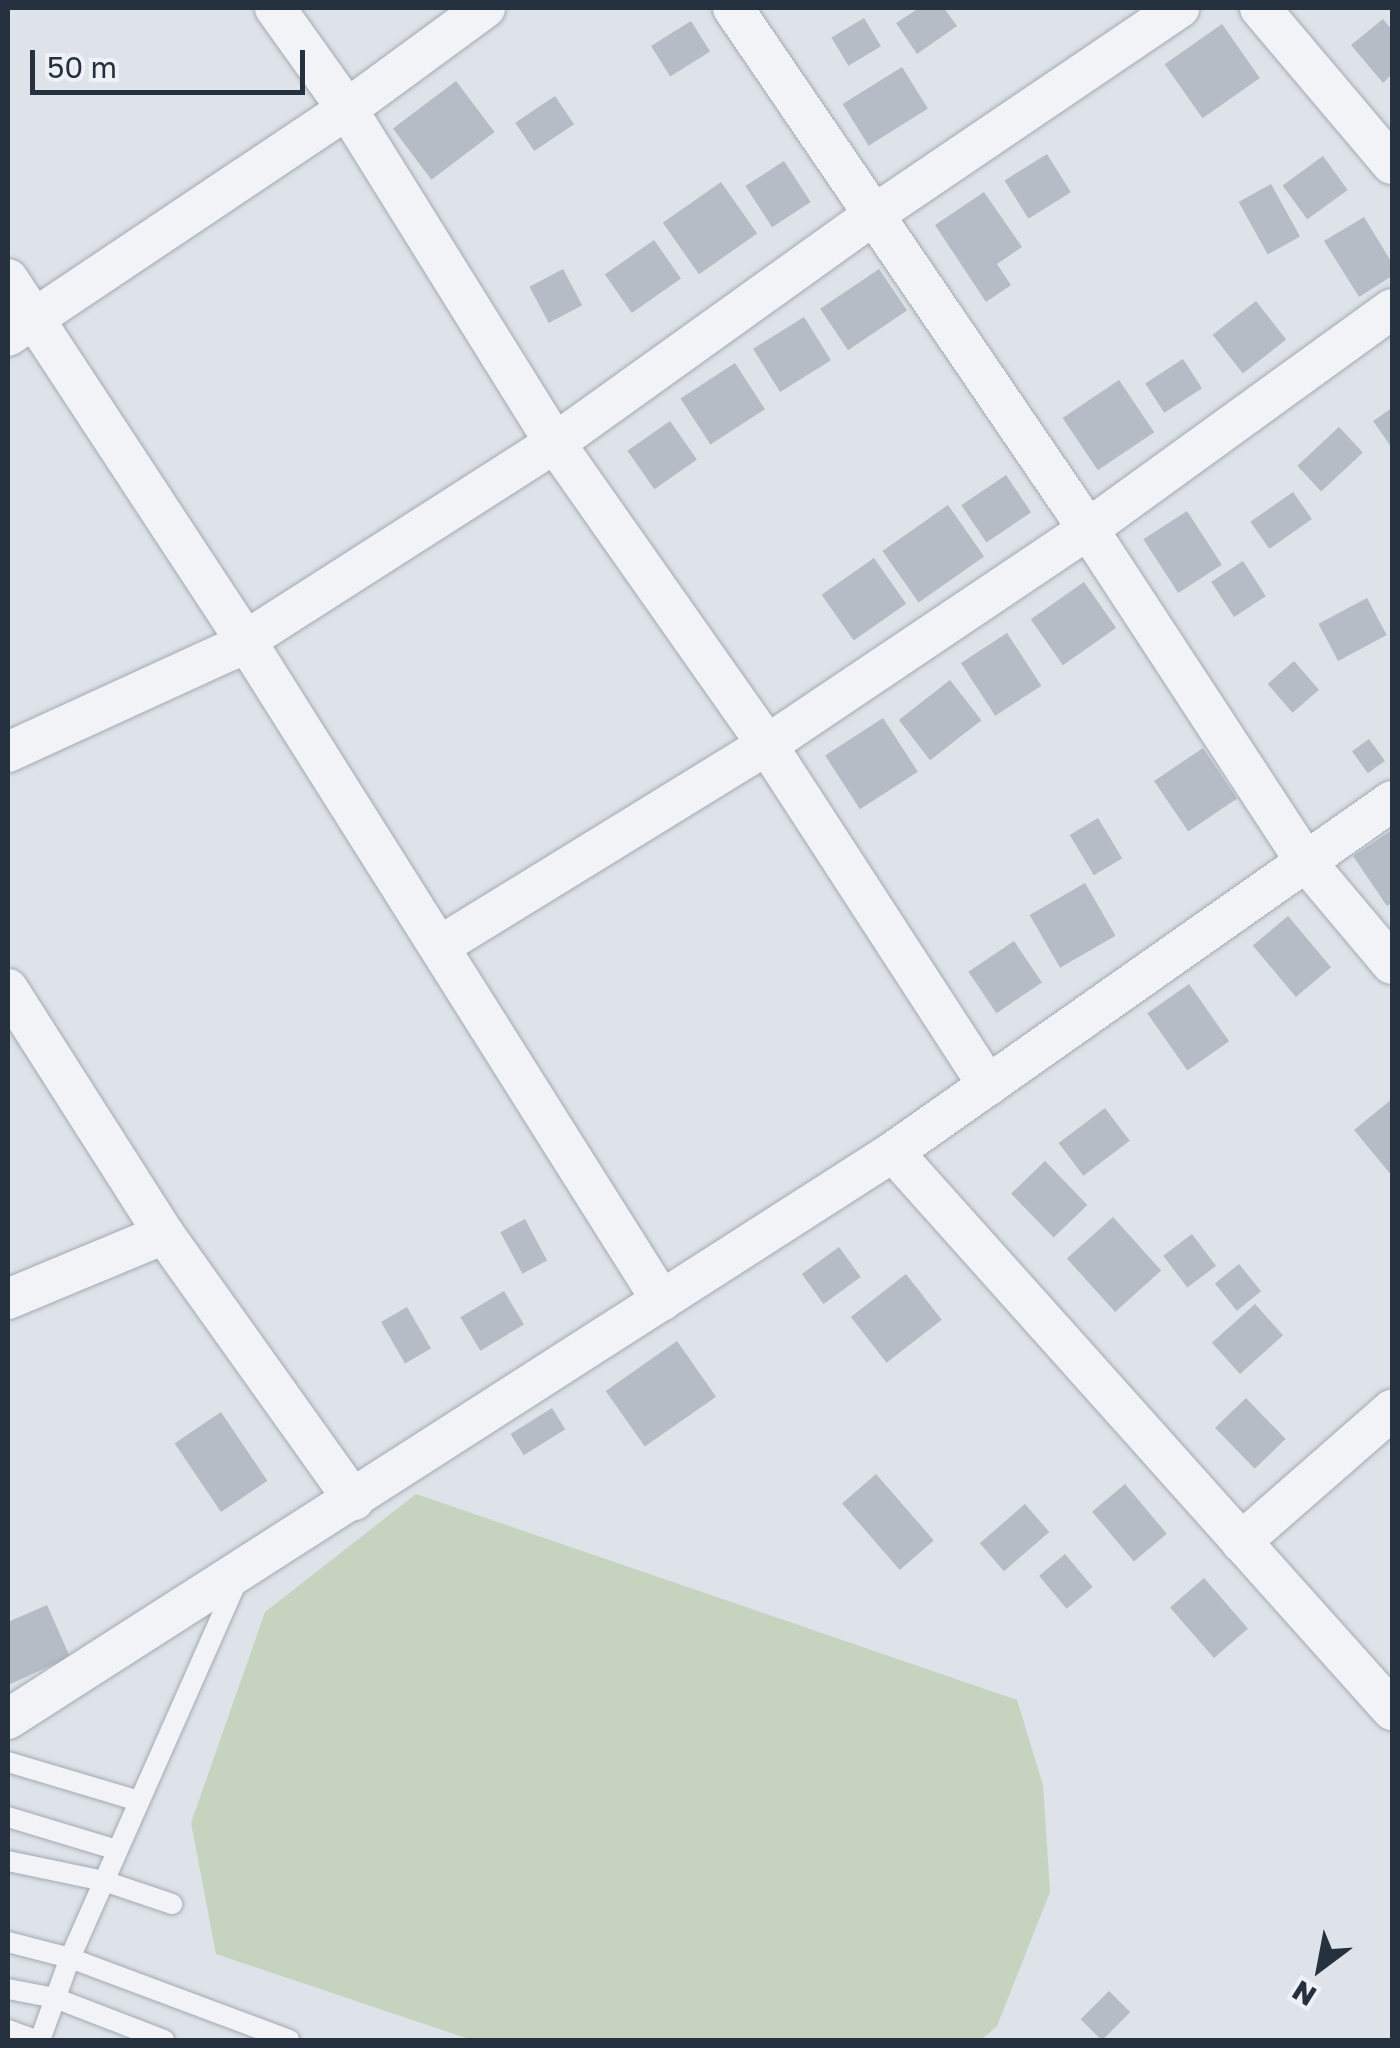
<!DOCTYPE html>
<html>
<head>
<meta charset="utf-8">
<style>
	body { margin:0 }
	#map { position:relative; width:1400px; height:2048px; overflow:hidden; background:#dee3e9; font-family:"Golos Text",sans-serif }
	div>[style] { position:absolute }
	[style*='--x'] { left:calc(var(--x)*1px); top:calc(var(--y)*1px); width:calc(var(--w)*1px); rotate:calc(var(--a)*1deg) }
	.green>* { inset:0; background:#c5d3bf }
	.building>* { inset:0; background:#b5bcc6; transform-origin:0 0 }
	.roads { filter:drop-shadow(0 0 2px #a3aab3) drop-shadow(0 0 2px #a3aab3) }
	.service>* { height:20px; margin:-10px; padding:0 10px; transform-origin:10px; border-radius:10px; background:#f1f3f7 }
	.minor>* { height:40px; margin:-20px; padding:0 20px; transform-origin:20px; border-radius:20px; background:#f1f3f7 }
	span { translate:-50% -50%; white-space:nowrap; text-align:center; line-height:1.15; -webkit-text-stroke:8px #eef2f6; paint-order:stroke }
	.frame { position:absolute; inset:0; border:10px solid #263140; pointer-events:none }
	.north { position:absolute; left:1270px; top:1918px; width:100px; height:100px; -webkit-text-stroke:8px #eef2f6; paint-order:stroke; rotate:212deg; font-size:28px; font-weight:700; line-height:40px; text-align:center; color:#263140 }
	.north::after { content:''; display:block; margin:auto; width:35px; height:45px; background:#263140; clip-path:polygon(50% 0,100% 100%,50% 72%,0 100%) }
	.scale { position:absolute; left:30px; top:50px; width:275px; height:45px; box-sizing:border-box; border:5px solid #263140; border-top:0; padding-left:12px; font-size:30px; line-height:35px; white-space:nowrap; color:#263140; -webkit-text-stroke:8px #eef2f6; paint-order:stroke }
</style>
</head>
<body>
<div id="map">
	<div class="green">
		<div style="clip-path:polygon(416px 1494px,1017px 1700px,1043px 1785px,1050px 1892px,997px 2026px,981px 2040px,472px 2040px,216px 1954px,191px 1823px,265px 1612px)"></div>
	</div>
	<div class="building">
		<div style="clip-path:polygon(919px 8px,944px 8px,957px 26px,917px 54px,896px 23px)"></div>
		<div style="left:864px;top:18px;width:33px;height:38px;rotate:59deg"></div>
		<div style="clip-path:polygon(1383px 19px,1392px 30px,1392px 74px,1383px 83px,1351px 45px)"></div>
		<div style="left:691px;top:21px;width:36px;height:47px;rotate:58deg"></div>
		<div style="left:1222px;top:24px;width:66px;height:70px;rotate:55deg"></div>
		<div style="left:902px;top:67px;width:49px;height:70px;rotate:58deg"></div>
		<div style="left:456px;top:81px;width:64px;height:79px;rotate:53deg"></div>
		<div style="left:555px;top:96px;width:34px;height:48px;rotate:56deg"></div>
		<div style="left:1047px;top:154px;width:45px;height:50px;rotate:58deg"></div>
		<div style="left:1323px;top:156px;width:42px;height:50px;rotate:54deg"></div>
		<div style="left:784px;top:161px;width:49px;height:46px;rotate:57deg"></div>
		<div style="left:721px;top:182px;width:63px;height:71px;rotate:55deg"></div>
		<div style="left:1271px;top:184px;width:60px;height:37px;rotate:61deg"></div>
		<div style="clip-path:polygon(984px 192px,1022px 247px,997px 264px,1011px 285px,986px 302px,935px 225px)"></div>
		<div style="clip-path:polygon(1364px 217px,1392px 263px,1392px 276px,1359px 297px,1324px 241px)"></div>
		<div style="left:654px;top:240px;width:47px;height:60px;rotate:55deg"></div>
		<div style="left:563px;top:269px;width:41px;height:38px;rotate:62deg"></div>
		<div style="left:879px;top:269px;width:50px;height:71px;rotate:56deg"></div>
		<div style="left:1256px;top:301px;width:49px;height:55px;rotate:52deg"></div>
		<div style="left:804px;top:317px;width:51px;height:60px;rotate:58deg"></div>
		<div style="left:1183px;top:359px;width:35px;height:45px;rotate:57deg"></div>
		<div style="left:735px;top:363px;width:55px;height:65px;rotate:57deg"></div>
		<div style="left:1119px;top:380px;width:63px;height:68px;rotate:56deg"></div>
		<div style="clip-path:polygon(1392px 408px,1392px 448px,1373px 421px)"></div>
		<div style="left:670px;top:421px;width:47px;height:52px;rotate:55deg"></div>
		<div style="left:1339px;top:427px;width:35px;height:57px;rotate:47deg"></div>
		<div style="left:1006px;top:475px;width:45px;height:54px;rotate:56deg"></div>
		<div style="left:1293px;top:492px;width:33px;height:52px;rotate:55deg"></div>
		<div style="left:948px;top:505px;width:63px;height:80px;rotate:55deg"></div>
		<div style="left:1187px;top:511px;width:64px;height:52px;rotate:57deg"></div>
		<div style="left:874px;top:558px;width:56px;height:64px;rotate:55deg"></div>
		<div style="left:1243px;top:561px;width:42px;height:38px;rotate:57deg"></div>
		<div style="left:1084px;top:582px;width:56px;height:65px;rotate:55deg"></div>
		<div style="left:1367px;top:598px;width:42px;height:55px;rotate:62deg"></div>
		<div style="left:1007px;top:633px;width:63px;height:55px;rotate:57deg"></div>
		<div style="left:1294px;top:661px;width:38px;height:35px;rotate:49deg"></div>
		<div style="left:950px;top:680px;width:51px;height:65px;rotate:52deg"></div>
		<div style="left:883px;top:718px;width:64px;height:69px;rotate:57deg"></div>
		<div style="left:1369px;top:739px;width:27px;height:21px;rotate:54deg"></div>
		<div style="left:1203px;top:748px;width:61px;height:59px;rotate:56deg"></div>
		<div style="left:1098px;top:818px;width:47px;height:33px;rotate:59deg"></div>
		<div style="clip-path:polygon(1392px 830px,1392px 903px,1387px 906px,1353px 856px)"></div>
		<div style="left:1085px;top:883px;width:61px;height:64px;rotate:60deg"></div>
		<div style="left:1288px;top:916px;width:67px;height:46px;rotate:50deg"></div>
		<div style="left:1014px;top:941px;width:50px;height:55px;rotate:56deg"></div>
		<div style="left:1189px;top:984px;width:70px;height:51px;rotate:55deg"></div>
		<div style="clip-path:polygon(1392px 1099px,1392px 1176px,1354px 1130px)"></div>
		<div style="left:1105px;top:1108px;width:41px;height:58px;rotate:53deg"></div>
		<div style="left:1045px;top:1161px;width:61px;height:47px;rotate:46deg"></div>
		<div style="left:1113px;top:1217px;width:72px;height:62px;rotate:48deg"></div>
		<div style="left:525px;top:1219px;width:47px;height:28px;rotate:62deg"></div>
		<div style="left:1192px;top:1234px;width:40px;height:36px;rotate:53deg"></div>
		<div style="left:839px;top:1247px;width:37px;height:46px;rotate:54deg"></div>
		<div style="left:1239px;top:1264px;width:35px;height:31px;rotate:51deg"></div>
		<div style="left:906px;top:1274px;width:58px;height:70px;rotate:52deg"></div>
		<div style="left:504px;top:1291px;width:39px;height:51px;rotate:59deg"></div>
		<div style="left:1255px;top:1304px;width:42px;height:58px;rotate:48deg"></div>
		<div style="left:407px;top:1307px;width:48px;height:30px;rotate:60deg"></div>
		<div style="left:677px;top:1341px;width:68px;height:87px;rotate:55deg"></div>
		<div style="left:1246px;top:1398px;width:57px;height:43px;rotate:46deg"></div>
		<div style="left:552px;top:1408px;width:25px;height:49px;rotate:58deg"></div>
		<div style="left:221px;top:1412px;width:83px;height:56px;rotate:56deg"></div>
		<div style="left:876px;top:1474px;width:88px;height:45px;rotate:49deg"></div>
		<div style="left:1125px;top:1484px;width:65px;height:43px;rotate:50deg"></div>
		<div style="left:1025px;top:1504px;width:37px;height:60px;rotate:49deg"></div>
		<div style="left:1065px;top:1554px;width:43px;height:34px;rotate:50deg"></div>
		<div style="left:1204px;top:1578px;width:67px;height:45px;rotate:49deg"></div>
		<div style="clip-path:polygon(47px 1605px,70px 1657px,8px 1685px,8px 1622px)"></div>
		<div style="left:1109px;top:1991px;width:30px;height:40px;rotate:45deg"></div>
	</div>
	<div class="roads">
		<div class="service">
			<div style="--x:8;--y:1762;--w:137;--a:16.6"></div>
			<div style="--x:8;--y:1817;--w:114;--a:16.8"></div>
			<div style="--x:8;--y:1861;--w:98;--a:11.8"></div>
			<div style="--x:104;--y:1881;--w:72;--a:18.7"></div>
			<div style="--x:8;--y:1942;--w:64;--a:14.5"></div>
			<div style="--x:70;--y:1958;--w:234;--a:20.5"></div>
			<div style="--x:8;--y:1989;--w:48;--a:10.8"></div>
			<div style="--x:55;--y:1998;--w:117;--a:21.1"></div>
			<div style="--x:8;--y:2030;--w:29;--a:20"></div>
			<div style="--x:40;--y:2040;--w:87;--a:-69.9"></div>
			<div style="--x:70;--y:1958;--w:415;--a:-66.1"></div>
		</div>
		<div class="minor">
			<div style="--x:275;--y:8;--w:124;--a:54.5"></div>
			<div style="--x:347;--y:109;--w:393;--a:58.1"></div>
			<div style="--x:555;--y:443;--w:369;--a:54.9"></div>
			<div style="--x:767;--y:745;--w:406;--a:57"></div>
			<div style="--x:733;--y:8;--w:630;--a:55.73"></div>
			<div style="--x:1088;--y:529;--w:398;--a:56.8"></div>
			<div style="--x:1306;--y:862;--w:133;--a:49.9"></div>
			<div style="--x:1260;--y:8;--w:204;--a:49.8"></div>
			<div style="--x:8;--y:279;--w:433;--a:56.7"></div>
			<div style="--x:246;--y:641;--w:780;--a:57.78"></div>
			<div style="--x:8;--y:336;--w:408;--a:-33.8"></div>
			<div style="--x:347;--y:109;--w:171;--a:-36.2"></div>
			<div style="--x:8;--y:752;--w:245;--a:-24.6"></div>
			<div style="--x:231;--y:650;--w:384;--a:-32.6"></div>
			<div style="--x:555;--y:443;--w:390;--a:-35.6"></div>
			<div style="--x:872;--y:216;--w:371;--a:-34.1"></div>
			<div style="--x:440;--y:946;--w:384;--a:-31.6"></div>
			<div style="--x:767;--y:745;--w:387;--a:-33.9"></div>
			<div style="--x:1088;--y:529;--w:375;--a:-35.9"></div>
			<div style="--x:8;--y:989;--w:290;--a:57.5"></div>
			<div style="--x:164;--y:1234;--w:327;--a:54.5"></div>
			<div style="--x:893;--y:1152;--w:749;--a:48.19"></div>
			<div style="--x:8;--y:1299;--w:169;--a:-22.6"></div>
			<div style="--x:1241;--y:1542;--w:201;--a:-41.2"></div>
			<div style="--x:8;--y:1719;--w:1051;--a:-32.65"></div>
			<div style="--x:893;--y:1152;--w:610;--a:-35.12"></div>
		</div>
	</div>
	<div class="frame"></div>
	<div class="north">N</div>
	<div class="scale">50 m</div>
</div>
</body>
</html>
